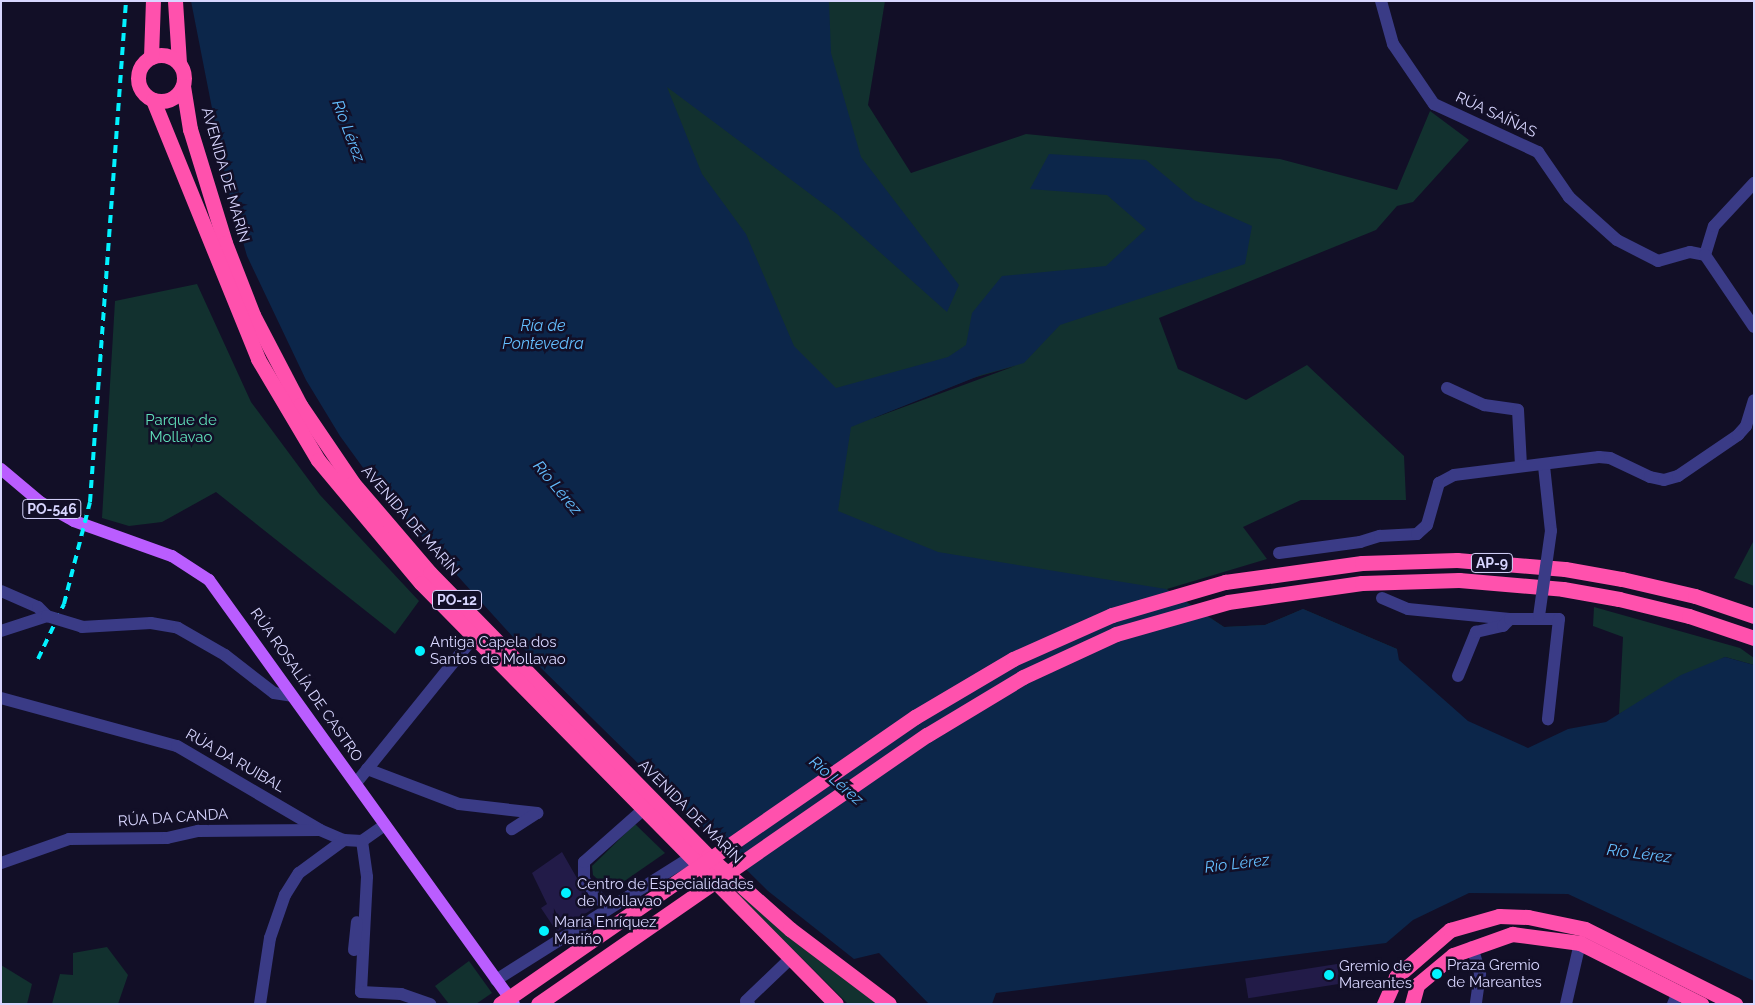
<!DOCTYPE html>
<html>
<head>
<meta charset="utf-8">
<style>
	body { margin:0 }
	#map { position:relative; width:1755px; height:1005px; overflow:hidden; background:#120f27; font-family:Raleway,sans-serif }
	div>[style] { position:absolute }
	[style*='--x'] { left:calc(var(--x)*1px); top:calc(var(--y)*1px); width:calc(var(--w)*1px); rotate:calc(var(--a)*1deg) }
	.green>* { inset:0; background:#12312f }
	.water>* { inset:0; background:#0c264a }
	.building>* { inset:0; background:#221b48; transform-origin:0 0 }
	.minor>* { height:12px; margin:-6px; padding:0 6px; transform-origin:6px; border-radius:6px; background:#3a3b86 }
	.major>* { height:12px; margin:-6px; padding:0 6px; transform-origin:6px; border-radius:6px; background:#ba5dff }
	.highway>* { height:15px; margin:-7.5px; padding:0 7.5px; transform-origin:7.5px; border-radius:7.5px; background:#ff51ad }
	.highway>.ring { margin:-7.5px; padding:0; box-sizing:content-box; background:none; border:15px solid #ff51ad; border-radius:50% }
	.rail>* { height:4px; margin-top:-2px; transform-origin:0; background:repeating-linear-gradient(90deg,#02f2ff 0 8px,transparent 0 14px) }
	.minor-bridge>* { height:12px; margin:-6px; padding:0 6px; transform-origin:6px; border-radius:6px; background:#3a3b86 }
	.highway-bridge>* { height:15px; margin:-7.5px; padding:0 7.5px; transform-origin:7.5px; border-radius:7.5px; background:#ff51ad }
	.dots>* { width:14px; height:14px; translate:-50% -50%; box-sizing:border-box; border:2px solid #120f27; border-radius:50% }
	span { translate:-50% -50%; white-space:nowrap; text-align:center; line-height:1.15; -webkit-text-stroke:5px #120f27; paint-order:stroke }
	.shield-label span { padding:1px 4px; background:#120f27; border:1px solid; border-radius:4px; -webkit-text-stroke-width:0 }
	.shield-label { font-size:14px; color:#d8d6ff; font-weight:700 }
	.street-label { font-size:15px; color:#d8d6ff }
	.park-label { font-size:15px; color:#60e0ba }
	.poi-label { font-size:15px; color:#d8d6ff }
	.left { translate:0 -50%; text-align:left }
	.water-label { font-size:16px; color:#64bfff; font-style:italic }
	.frame { position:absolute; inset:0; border:2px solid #d8d6ff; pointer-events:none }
</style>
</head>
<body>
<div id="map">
	<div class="green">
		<div style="clip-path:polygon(evenodd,427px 1px,885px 1px,868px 105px,911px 173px,1026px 134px,1280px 159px,1397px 190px,1430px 111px,1469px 140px,1413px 202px,1397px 206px,1376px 230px,1159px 318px,1178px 369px,1246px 400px,1307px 365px,1404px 456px,1406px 500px,1301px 500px,1243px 527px,1267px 559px,1167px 589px,1224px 627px,1265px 625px,1303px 609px,1397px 649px,1013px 800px,427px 1px,1015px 366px,874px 418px,873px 418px,973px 378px,1015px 366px)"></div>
		<div style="clip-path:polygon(197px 284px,251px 402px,320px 495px,419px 601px,395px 634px,216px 492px,162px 522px,129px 526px,102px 518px,115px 301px)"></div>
		<div style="clip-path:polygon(1754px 540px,1754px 586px,1734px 578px)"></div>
		<div style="clip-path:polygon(1594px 607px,1740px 648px,1754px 658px,1754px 665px,1725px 657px,1619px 714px,1623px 637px,1593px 626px)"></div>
		<div style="clip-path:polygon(635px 824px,665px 853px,610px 891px,593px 875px,592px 866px)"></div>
		<div style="clip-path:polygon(741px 892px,881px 1004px,848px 1004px,738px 895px)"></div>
		<div style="clip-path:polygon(107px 947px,128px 975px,118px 1004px,52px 1004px,60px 974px,73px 975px,73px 953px)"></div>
		<div style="clip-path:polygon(469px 961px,492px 993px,476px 1004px,449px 1004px,435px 986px)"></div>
		<div style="clip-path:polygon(1px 965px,32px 984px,27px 1004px,1px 1004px)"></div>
	</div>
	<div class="water">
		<div style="clip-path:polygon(191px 1px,829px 1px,831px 53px,861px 157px,959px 285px,947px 312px,837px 214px,667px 87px,702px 174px,746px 234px,794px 346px,836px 388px,948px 357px,966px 345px,972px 313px,1002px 276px,1106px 266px,1146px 229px,1107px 195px,1030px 189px,1049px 154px,1146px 160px,1194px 200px,1252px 226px,1245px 264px,1060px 325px,1024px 363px,981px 375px,851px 427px,838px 511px,938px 552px,1166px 589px,1224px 627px,1265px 625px,1303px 609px,1397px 649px,1399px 660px,1468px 721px,1528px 748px,1568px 729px,1606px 722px,1681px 675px,1725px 657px,1754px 665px,1754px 981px,1568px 894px,1469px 893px,1413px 920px,1386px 943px,996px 993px,992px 1004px,929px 1004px,879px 953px,854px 959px,768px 891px,542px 669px,377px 487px,340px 436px,306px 380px,247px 256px,228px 190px)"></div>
	</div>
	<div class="building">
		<div style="clip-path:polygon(562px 852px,594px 908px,557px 932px,541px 908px,547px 904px,532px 873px)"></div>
		<div style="left:1337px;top:964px;width:20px;height:93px;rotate:81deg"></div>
	</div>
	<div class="minor">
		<div style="--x:1381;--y:1;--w:45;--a:74.4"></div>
		<div style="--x:1393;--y:44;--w:73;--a:55.7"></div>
		<div style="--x:1434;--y:104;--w:115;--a:24.8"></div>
		<div style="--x:1538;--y:152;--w:55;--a:55.4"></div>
		<div style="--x:1569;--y:197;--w:64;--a:41.9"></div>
		<div style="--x:1617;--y:240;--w:46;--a:27.1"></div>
		<div style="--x:1658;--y:261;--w:33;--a:-16"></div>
		<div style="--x:1690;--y:252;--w:15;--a:11"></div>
		<div style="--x:1705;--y:255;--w:30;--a:-73"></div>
		<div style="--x:1714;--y:226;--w:59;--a:-47.1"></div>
		<div style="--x:1705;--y:255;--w:87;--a:55.8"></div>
		<div style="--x:1447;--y:388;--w:41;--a:24.7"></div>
		<div style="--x:1484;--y:405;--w:34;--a:8"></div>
		<div style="--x:1518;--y:410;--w:55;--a:86.9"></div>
		<div style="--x:1544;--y:466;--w:65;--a:83.9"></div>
		<div style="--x:1279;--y:553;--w:82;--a:-7.7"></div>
		<div style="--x:1360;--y:542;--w:21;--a:-17"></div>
		<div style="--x:1380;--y:536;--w:37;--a:-3"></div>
		<div style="--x:1417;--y:534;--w:13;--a:-42"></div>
		<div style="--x:1427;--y:525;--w:44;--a:-74.1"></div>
		<div style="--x:1439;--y:483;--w:17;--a:-28"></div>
		<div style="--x:1454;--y:475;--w:146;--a:-7.1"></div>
		<div style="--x:1599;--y:457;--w:11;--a:5"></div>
		<div style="--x:1610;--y:458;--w:44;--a:25.4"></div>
		<div style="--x:1650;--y:477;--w:14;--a:12"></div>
		<div style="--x:1664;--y:480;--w:15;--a:-16"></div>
		<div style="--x:1678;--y:476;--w:73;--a:-34.3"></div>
		<div style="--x:1738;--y:435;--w:12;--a:-48"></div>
		<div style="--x:1746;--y:426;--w:27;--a:-73"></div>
		<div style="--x:1;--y:591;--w:40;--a:23.4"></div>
		<div style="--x:38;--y:607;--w:13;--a:45"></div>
		<div style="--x:47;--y:616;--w:48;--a:161.9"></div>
		<div style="--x:1382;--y:598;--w:28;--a:23"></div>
		<div style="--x:1408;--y:609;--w:102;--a:5.6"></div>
		<div style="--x:82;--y:627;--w:69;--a:-3.3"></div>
		<div style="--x:151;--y:623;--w:27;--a:10"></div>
		<div style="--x:178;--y:628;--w:54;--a:29.9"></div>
		<div style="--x:225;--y:655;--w:62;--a:37.8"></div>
		<div style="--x:274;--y:693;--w:18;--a:9"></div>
		<div style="--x:1458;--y:676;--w:48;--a:-67.8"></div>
		<div style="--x:1476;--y:632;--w:28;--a:-13"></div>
		<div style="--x:1503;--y:626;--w:10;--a:-45"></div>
		<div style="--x:1510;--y:619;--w:49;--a:0"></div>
		<div style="--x:1559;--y:619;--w:101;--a:96.3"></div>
		<div style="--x:1;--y:698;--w:182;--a:15.3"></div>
		<div style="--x:177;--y:746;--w:166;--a:30.4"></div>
		<div style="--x:320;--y:830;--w:26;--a:23"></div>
		<div style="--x:344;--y:840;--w:18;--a:3"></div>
		<div style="--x:362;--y:841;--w:28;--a:-35"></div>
		<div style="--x:367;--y:769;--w:98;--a:20.8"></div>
		<div style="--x:459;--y:804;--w:79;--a:6.6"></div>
		<div style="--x:537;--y:813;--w:30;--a:147"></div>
		<div style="--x:356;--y:783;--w:188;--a:-51.1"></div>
		<div style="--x:362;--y:841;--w:36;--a:82"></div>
		<div style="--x:367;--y:877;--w:115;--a:93"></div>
		<div style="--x:361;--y:992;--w:40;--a:2.9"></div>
		<div style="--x:401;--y:994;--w:31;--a:19"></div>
		<div style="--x:1;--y:863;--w:72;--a:-19.4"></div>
		<div style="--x:69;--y:839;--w:98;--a:-0.6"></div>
		<div style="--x:167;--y:838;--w:32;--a:-13"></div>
		<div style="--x:198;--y:831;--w:121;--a:-0.5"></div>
		<div style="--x:608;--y:909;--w:38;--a:-129"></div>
		<div style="--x:584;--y:879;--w:17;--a:-90"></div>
		<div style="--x:584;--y:862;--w:80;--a:-41.5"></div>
		<div style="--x:1472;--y:947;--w:28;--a:73"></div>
		<div style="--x:1480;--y:974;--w:30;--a:98"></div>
		<div style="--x:354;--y:950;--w:28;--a:-84"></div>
		<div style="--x:496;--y:980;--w:231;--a:-32.2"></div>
		<div style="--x:260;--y:1004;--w:67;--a:-81.4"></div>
		<div style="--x:270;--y:938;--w:46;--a:-70.8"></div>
		<div style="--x:285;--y:895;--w:26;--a:-58"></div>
		<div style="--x:299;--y:873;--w:56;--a:-36.3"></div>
		<div style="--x:749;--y:1004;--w:4;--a:-135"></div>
		<div style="--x:746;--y:1001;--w:62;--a:-43.7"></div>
		<div style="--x:1566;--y:1004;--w:63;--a:-77.1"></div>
		<div style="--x:1673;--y:1004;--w:13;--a:-67"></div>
	</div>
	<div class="major">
		<div style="--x:1;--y:469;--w:51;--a:40.2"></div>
		<div style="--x:40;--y:502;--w:39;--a:29"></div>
		<div style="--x:74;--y:521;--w:104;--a:19.7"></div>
		<div style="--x:172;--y:556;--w:44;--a:33"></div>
		<div style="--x:209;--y:580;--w:522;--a:54.27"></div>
	</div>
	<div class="highway">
		<div style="--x:175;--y:1;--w:62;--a:86.3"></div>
		<div class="ring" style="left:138px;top:55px;width:31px;height:31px"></div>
		<div style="--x:151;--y:57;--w:56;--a:-88"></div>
		<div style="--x:183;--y:86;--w:44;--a:80.8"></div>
		<div style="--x:190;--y:129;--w:119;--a:72.9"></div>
		<div style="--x:225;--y:243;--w:77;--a:68.7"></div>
		<div style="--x:253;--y:315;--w:102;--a:62.4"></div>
		<div style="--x:300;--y:405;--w:94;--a:55.8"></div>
		<div style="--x:353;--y:483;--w:118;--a:49.5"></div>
		<div style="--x:430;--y:573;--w:397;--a:45.5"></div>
		<div style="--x:708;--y:856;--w:110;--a:41.7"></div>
		<div style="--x:790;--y:929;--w:124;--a:37.1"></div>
		<div style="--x:153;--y:100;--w:279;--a:67.9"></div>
		<div style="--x:258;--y:359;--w:117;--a:59.3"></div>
		<div style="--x:318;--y:460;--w:160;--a:50.1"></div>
		<div style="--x:421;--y:583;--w:591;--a:45.41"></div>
		<div style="--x:1225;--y:582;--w:138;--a:-7.9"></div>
		<div style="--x:1362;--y:563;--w:95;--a:-1.8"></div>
		<div style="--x:1457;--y:560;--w:108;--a:4.8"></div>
		<div style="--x:1565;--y:569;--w:58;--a:10"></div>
		<div style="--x:1622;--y:579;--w:75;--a:13.1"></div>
		<div style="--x:1695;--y:596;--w:62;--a:18.7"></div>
		<div style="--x:1228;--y:602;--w:135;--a:-8.1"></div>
		<div style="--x:1362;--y:583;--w:97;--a:-1.8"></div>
		<div style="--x:1459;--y:580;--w:104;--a:4.9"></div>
		<div style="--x:1563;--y:589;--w:57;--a:10.1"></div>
		<div style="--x:1619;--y:599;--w:72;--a:13.7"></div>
		<div style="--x:1689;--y:616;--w:69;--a:18.7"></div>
		<div style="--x:1384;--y:1004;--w:30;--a:-66"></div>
		<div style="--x:1396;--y:977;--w:72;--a:-41"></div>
		<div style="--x:1450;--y:930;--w:51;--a:-15.9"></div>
		<div style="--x:1499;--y:916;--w:29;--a:2"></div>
		<div style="--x:1528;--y:917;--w:58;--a:11.9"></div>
		<div style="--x:1585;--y:929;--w:168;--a:26.6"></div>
		<div style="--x:1412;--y:1004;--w:20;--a:-75"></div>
		<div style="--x:1417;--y:985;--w:47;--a:-39.8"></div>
		<div style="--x:1453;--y:955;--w:63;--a:-19.6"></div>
		<div style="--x:1512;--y:934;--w:69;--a:7.5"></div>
		<div style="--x:1580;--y:943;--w:136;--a:26.8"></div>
	</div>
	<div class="rail">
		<div style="--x:38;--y:659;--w:61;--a:-64.7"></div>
		<div style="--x:64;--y:604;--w:105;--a:-75.7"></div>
		<div style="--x:90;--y:502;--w:502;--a:-85.89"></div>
	</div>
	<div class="minor-bridge">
		<div style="--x:47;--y:616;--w:37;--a:17"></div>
		<div style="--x:1539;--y:616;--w:86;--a:-82"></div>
	</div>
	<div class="highway-bridge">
		<div style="--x:500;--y:1004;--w:505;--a:-34.67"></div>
		<div style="--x:915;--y:717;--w:114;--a:-30.6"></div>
		<div style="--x:1013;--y:659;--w:108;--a:-24"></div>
		<div style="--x:1112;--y:615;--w:118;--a:-16.3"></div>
		<div style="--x:538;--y:1004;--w:473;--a:-34.7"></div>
		<div style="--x:927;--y:735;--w:112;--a:-31.1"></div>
		<div style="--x:1023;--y:677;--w:102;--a:-24.8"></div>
		<div style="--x:1116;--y:634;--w:116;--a:-15.9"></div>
	</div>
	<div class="dots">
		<div style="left:420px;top:651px;background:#02f2ff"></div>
		<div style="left:566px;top:893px;background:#02f2ff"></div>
		<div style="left:544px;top:931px;background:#02f2ff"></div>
		<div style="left:1437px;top:974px;background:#02f2ff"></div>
		<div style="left:1329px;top:975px;background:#02f2ff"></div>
	</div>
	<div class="shield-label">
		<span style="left:52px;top:509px">PO-546</span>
		<span style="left:1492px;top:563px">AP-9</span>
		<span style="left:457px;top:600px">PO-12</span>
	</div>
	<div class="street-label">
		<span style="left:1496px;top:115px;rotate:25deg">RÚA SAÍÑAS</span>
		<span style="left:225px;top:175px;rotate:74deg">AVENIDA DE MARÍN</span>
		<span style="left:410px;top:521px;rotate:49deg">AVENIDA DE MARÍN</span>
		<span style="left:306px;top:685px;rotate:55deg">RÚA ROSALÍA DE CASTRO</span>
		<span style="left:235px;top:761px;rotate:30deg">RÚA DA RUIBAL</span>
		<span style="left:690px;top:812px;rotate:45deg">AVENIDA DE MARÍN</span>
		<span style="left:173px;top:818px;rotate:-4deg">RÚA DA CANDA</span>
	</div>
	<div class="park-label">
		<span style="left:181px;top:429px">Parque de<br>Mollavao</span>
	</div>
	<div class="poi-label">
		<span class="left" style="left:430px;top:651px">Antiga Capela dos<br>Santos de Mollavao</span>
		<span class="left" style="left:577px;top:893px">Centro de Especialidades<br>de Mollavao</span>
		<span class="left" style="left:554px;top:931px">María Enríquez<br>Mariño</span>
		<span class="left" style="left:1447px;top:974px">Praza Gremio<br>de Mareantes</span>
		<span class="left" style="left:1339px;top:975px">Gremio de<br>Mareantes</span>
	</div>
	<div class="water-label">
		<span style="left:348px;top:131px;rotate:69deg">Río Lérez</span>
		<span style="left:543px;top:335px">Ría de<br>Pontevedra</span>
		<span style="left:557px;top:488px;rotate:50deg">Río Lérez</span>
		<span style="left:836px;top:781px;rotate:41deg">Río Lérez</span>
		<span style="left:1639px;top:854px;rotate:7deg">Río Lérez</span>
		<span style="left:1237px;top:864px;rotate:-7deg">Río Lérez</span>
	</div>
	<div class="frame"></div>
</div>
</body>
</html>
